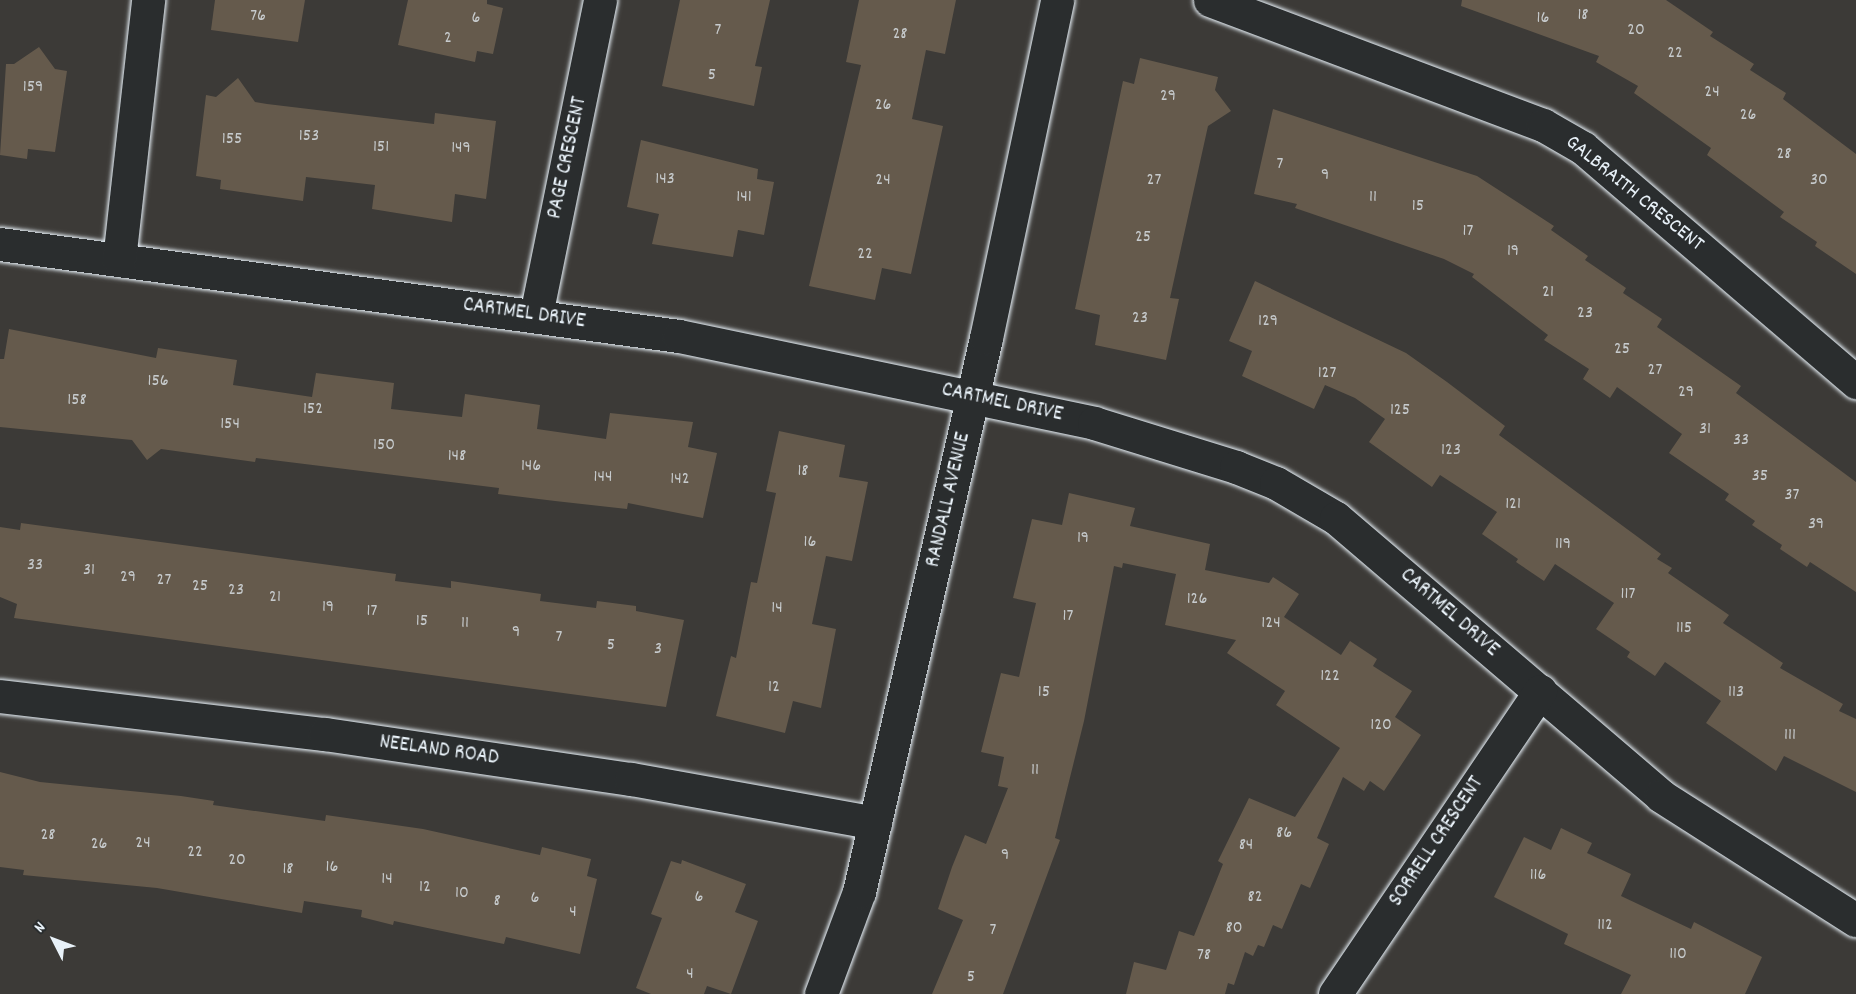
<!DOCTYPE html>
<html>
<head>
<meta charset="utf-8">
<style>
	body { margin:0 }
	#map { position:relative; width:1856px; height:994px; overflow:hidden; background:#3c3a37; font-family:Dekko,sans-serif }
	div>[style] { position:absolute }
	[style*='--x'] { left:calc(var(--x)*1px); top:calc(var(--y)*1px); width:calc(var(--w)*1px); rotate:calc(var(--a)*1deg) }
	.building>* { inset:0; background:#655a4c }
	.roads { filter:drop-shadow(0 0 2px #e8f1f8) drop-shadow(0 0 2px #e8f1f8) }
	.minor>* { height:33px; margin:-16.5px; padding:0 16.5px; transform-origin:16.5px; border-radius:16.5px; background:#2a2d2e }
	span { translate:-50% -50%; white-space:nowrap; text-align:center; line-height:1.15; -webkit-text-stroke:4.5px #2a2d2e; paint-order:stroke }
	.number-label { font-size:18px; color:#c7cbcd }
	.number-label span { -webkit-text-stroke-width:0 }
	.street-label { font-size:21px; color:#e8f1f8 }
	.north { position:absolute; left:24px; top:910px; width:60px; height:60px; -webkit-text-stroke:4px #2a2d2e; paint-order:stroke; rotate:312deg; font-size:16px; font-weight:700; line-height:24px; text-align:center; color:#e8f1f8 }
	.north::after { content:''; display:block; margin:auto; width:21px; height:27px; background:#e8f1f8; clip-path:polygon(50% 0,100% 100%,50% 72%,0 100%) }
</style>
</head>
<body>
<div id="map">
	<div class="building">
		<div style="clip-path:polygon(215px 0,305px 0,298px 42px,211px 30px)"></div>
		<div style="clip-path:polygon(408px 0,487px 0,487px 4px,503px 8px,493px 54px,477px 51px,475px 62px,398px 45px)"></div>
		<div style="clip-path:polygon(680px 0,770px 0,755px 66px,762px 67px,754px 106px,662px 86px)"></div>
		<div style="clip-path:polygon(859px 0,956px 0,945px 54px,926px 50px,912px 119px,943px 126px,911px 274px,882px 268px,875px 300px,809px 286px,861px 65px,846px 62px)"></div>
		<div style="clip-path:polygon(1462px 0,1666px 0,1713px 32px,1710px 36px,1754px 64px,1750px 70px,1786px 93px,1783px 99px,1856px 154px,1856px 274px,1815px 246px,1817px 242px,1780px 217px,1784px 212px,1707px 155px,1711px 148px,1634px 93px,1638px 86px,1596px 62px,1599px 56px,1461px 6px)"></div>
		<div style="clip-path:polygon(39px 47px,55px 69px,67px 71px,55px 152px,28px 149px,27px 159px,0 155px,6px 64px,14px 64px)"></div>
		<div style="clip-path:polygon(1140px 58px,1218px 77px,1215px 90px,1231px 111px,1208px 126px,1170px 298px,1179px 299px,1166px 360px,1095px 345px,1100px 315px,1075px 309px,1123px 81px,1134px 84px)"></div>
		<div style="clip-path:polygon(238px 78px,255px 102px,267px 104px,434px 124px,435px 113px,496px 121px,486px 199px,455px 194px,452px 222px,372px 209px,375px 185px,306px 177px,303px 201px,220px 189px,221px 180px,196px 176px,206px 95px,216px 97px)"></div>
		<div style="clip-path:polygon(1273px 109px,1477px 176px,1554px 226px,1551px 230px,1588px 256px,1585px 260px,1626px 288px,1623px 293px,1662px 319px,1657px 327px,1741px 386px,1736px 393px,1856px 482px,1856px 592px,1810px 562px,1807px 567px,1780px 549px,1782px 545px,1752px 525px,1755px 521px,1725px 500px,1729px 494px,1669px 453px,1682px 434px,1617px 387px,1610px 398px,1583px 379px,1589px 369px,1544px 340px,1548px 335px,1472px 277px,1474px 274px,1444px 259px,1295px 208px,1297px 204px,1254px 194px)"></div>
		<div style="clip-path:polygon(641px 140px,758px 169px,757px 179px,774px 182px,764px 235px,738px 230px,733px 257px,652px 244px,659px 214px,627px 207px)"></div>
		<div style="clip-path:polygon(1255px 281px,1406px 353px,1447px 382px,1505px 426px,1499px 435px,1661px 554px,1657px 559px,1672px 568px,1668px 573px,1729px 615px,1723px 623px,1783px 663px,1780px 668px,1843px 704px,1839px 711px,1856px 719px,1856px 792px,1784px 756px,1776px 771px,1706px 723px,1721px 701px,1665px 662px,1655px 676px,1627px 657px,1630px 652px,1596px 629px,1614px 603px,1555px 564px,1544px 581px,1516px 562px,1518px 559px,1482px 534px,1497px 512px,1440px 475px,1432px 487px,1369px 442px,1385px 419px,1355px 398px,1325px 385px,1314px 409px,1242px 376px,1252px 351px,1229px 341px)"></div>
		<div style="clip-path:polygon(9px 329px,156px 358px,158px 348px,237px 360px,233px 385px,312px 397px,316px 373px,394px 383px,391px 409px,462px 417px,465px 394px,540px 405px,537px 429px,606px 439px,610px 413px,693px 422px,688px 447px,717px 453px,703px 518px,628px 503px,627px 509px,555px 501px,498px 494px,499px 488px,256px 458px,255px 462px,161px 449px,147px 460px,132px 440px,0 427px,0 359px,4px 359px)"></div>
		<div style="clip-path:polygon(779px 431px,845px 445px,839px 477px,868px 482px,852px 561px,826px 556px,812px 624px,836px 629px,821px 708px,793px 701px,785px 733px,716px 716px,731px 656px,736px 658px,751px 582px,757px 583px,776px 493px,766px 491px)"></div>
		<div style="clip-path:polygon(1069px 493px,1135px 508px,1130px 526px,1210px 544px,1205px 570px,1269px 583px,1273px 577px,1299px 594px,1284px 617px,1341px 655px,1350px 641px,1377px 659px,1373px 666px,1412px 691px,1395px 717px,1421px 735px,1384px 791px,1370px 781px,1364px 791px,1343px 777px,1317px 838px,1329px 844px,1310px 888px,1301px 884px,1282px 929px,1273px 925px,1264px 947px,1258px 945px,1253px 956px,1245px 952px,1234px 985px,1228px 983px,1225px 994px,1126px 994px,1134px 962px,1166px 970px,1179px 931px,1194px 936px,1223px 864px,1218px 861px,1249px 798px,1295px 817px,1340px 748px,1276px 705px,1285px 691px,1227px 653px,1236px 640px,1165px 625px,1176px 574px,1123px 563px,1122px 568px,1114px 566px,1084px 721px,1055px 838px,1060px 840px,1003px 994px,932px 994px,963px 920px,938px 909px,952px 867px,965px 835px,986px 844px,1008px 788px,998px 786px,1004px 757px,981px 752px,1001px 673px,1019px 677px,1036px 603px,1013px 598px,1032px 519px,1062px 525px)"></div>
		<div style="clip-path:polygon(21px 523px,396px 574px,395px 581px,451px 588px,451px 581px,541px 594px,540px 601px,596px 608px,597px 601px,636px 606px,636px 611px,684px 620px,666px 707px,14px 618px,17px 604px,0 597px,0 527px,20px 530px)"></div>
		<div style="clip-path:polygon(0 772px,40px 782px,181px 796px,214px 801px,213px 805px,325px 821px,326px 815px,423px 829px,540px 855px,542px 847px,591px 859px,587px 876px,597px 879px,580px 954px,506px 937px,504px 944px,394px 921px,393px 925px,361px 917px,362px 910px,304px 901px,302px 913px,157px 888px,23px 875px,24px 870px,0 867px)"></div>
		<div style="clip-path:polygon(1561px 828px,1592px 843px,1587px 853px,1631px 874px,1621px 896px,1691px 929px,1694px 922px,1762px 957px,1745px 994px,1621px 994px,1631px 975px,1564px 944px,1568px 934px,1494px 897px,1524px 837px,1551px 850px)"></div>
		<div style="clip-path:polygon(682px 860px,746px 884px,735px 912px,758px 921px,731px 994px,707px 986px,704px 994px,651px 994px,636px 988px,662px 918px,651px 914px,671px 861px,681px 864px)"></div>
	</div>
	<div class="roads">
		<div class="minor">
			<div style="--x:1210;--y:0;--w:356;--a:20.6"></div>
			<div style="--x:1543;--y:125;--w:46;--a:29.9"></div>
			<div style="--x:1583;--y:148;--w:360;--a:40.6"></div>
			<div style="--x:0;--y:244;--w:685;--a:7.72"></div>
			<div style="--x:679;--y:336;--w:424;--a:11.8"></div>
			<div style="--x:1094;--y:423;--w:149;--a:17.2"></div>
			<div style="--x:1236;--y:467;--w:43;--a:21.8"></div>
			<div style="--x:1276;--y:483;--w:69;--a:30.3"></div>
			<div style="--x:1336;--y:518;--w:428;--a:40.5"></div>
			<div style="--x:1661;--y:796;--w:231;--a:32.5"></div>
			<div style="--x:119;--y:260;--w:262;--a:-83.6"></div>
			<div style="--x:536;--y:315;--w:321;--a:-78.5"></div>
			<div style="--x:0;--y:696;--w:327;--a:6.7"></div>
			<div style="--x:325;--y:734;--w:309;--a:8.4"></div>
			<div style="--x:631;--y:779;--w:248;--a:10.2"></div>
			<div style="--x:821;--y:994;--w:109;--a:-69.6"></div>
			<div style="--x:859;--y:892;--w:568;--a:-77.09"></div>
			<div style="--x:986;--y:338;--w:345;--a:-78.1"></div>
			<div style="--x:1335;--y:994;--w:366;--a:-55.9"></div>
		</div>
	</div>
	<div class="number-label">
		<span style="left:1583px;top:16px">18</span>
		<span style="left:258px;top:17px">76</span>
		<span style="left:476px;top:19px">6</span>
		<span style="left:1543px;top:19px">16</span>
		<span style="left:718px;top:31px">7</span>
		<span style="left:1636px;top:31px">20</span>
		<span style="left:900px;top:35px">28</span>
		<span style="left:448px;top:39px">2</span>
		<span style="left:1675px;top:54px">22</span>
		<span style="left:712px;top:76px">5</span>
		<span style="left:33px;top:88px">159</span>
		<span style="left:1712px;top:93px">24</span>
		<span style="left:1168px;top:97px">29</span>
		<span style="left:883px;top:106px">26</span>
		<span style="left:1748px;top:116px">26</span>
		<span style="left:309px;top:137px">153</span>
		<span style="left:232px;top:140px">155</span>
		<span style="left:381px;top:148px">151</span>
		<span style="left:461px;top:149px">149</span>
		<span style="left:1784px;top:155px">28</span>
		<span style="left:1280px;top:165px">7</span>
		<span style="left:1325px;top:176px">9</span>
		<span style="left:665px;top:180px">143</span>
		<span style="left:883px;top:181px">24</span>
		<span style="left:1154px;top:181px">27</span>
		<span style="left:1819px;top:181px">30</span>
		<span style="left:744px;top:198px">141</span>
		<span style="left:1373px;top:198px">11</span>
		<span style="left:1418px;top:207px">15</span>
		<span style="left:1468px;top:232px">17</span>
		<span style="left:1143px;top:238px">25</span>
		<span style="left:1513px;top:252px">19</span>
		<span style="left:865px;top:255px">22</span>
		<span style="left:1548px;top:293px">21</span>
		<span style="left:1585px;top:314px">23</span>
		<span style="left:1140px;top:319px">23</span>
		<span style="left:1268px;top:322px">129</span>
		<span style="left:1622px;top:350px">25</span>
		<span style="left:1655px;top:371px">27</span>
		<span style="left:1327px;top:374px">127</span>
		<span style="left:158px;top:382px">156</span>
		<span style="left:1686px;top:393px">29</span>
		<span style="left:77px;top:401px">158</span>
		<span style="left:313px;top:410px">152</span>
		<span style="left:1400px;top:411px">125</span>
		<span style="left:230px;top:425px">154</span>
		<span style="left:1705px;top:430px">31</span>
		<span style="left:1741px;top:441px">33</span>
		<span style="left:384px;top:446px">150</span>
		<span style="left:1451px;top:451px">123</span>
		<span style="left:457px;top:457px">148</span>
		<span style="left:531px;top:467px">146</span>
		<span style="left:803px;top:472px">18</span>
		<span style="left:1760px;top:477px">35</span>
		<span style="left:603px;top:478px">144</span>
		<span style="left:680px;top:480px">142</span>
		<span style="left:1792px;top:496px">37</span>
		<span style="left:1513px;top:505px">121</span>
		<span style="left:1816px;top:525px">39</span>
		<span style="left:1083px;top:539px">19</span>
		<span style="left:810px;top:543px">16</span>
		<span style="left:1563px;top:545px">119</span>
		<span style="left:35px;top:566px">33</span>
		<span style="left:89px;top:571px">31</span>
		<span style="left:128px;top:578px">29</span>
		<span style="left:164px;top:581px">27</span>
		<span style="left:200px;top:587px">25</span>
		<span style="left:236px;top:591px">23</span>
		<span style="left:1628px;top:595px">117</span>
		<span style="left:275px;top:598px">21</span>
		<span style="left:1197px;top:600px">126</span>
		<span style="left:328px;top:608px">19</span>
		<span style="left:777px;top:609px">14</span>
		<span style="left:372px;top:612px">17</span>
		<span style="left:1068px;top:617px">17</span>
		<span style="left:422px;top:622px">15</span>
		<span style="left:465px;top:624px">11</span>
		<span style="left:1271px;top:624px">124</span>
		<span style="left:1684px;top:629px">115</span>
		<span style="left:516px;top:633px">9</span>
		<span style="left:559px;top:638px">7</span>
		<span style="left:611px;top:646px">5</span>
		<span style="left:658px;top:650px">3</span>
		<span style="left:1330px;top:677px">122</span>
		<span style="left:774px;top:688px">12</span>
		<span style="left:1044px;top:693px">15</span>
		<span style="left:1736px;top:693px">113</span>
		<span style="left:1381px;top:726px">120</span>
		<span style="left:1790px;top:736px">111</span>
		<span style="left:1035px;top:771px">11</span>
		<span style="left:1284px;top:834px">86</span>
		<span style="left:48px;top:836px">28</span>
		<span style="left:143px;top:844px">24</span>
		<span style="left:99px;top:845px">26</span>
		<span style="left:1246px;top:846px">84</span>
		<span style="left:195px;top:853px">22</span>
		<span style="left:1005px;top:856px">9</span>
		<span style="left:237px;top:861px">20</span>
		<span style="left:332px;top:868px">16</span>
		<span style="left:288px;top:870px">18</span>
		<span style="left:1538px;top:876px">116</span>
		<span style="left:387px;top:880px">14</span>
		<span style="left:425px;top:888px">12</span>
		<span style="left:462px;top:894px">10</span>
		<span style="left:699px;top:898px">6</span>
		<span style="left:1255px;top:898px">82</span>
		<span style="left:535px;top:899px">6</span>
		<span style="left:497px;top:902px">8</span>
		<span style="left:573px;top:913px">4</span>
		<span style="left:1605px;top:926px">112</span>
		<span style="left:1234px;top:929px">80</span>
		<span style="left:993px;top:931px">7</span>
		<span style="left:1678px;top:955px">110</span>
		<span style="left:1204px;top:956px">78</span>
		<span style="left:690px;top:975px">4</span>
		<span style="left:971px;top:978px">5</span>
	</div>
	<div class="street-label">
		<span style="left:568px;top:158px;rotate:-78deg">PAGE CRESCENT</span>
		<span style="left:1634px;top:194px;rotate:39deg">GALBRAITH CRESCENT</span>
		<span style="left:524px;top:314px;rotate:8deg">CARTMEL DRIVE</span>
		<span style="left:1002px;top:403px;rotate:12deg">CARTMEL DRIVE</span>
		<span style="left:949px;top:500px;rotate:-77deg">RANDALL AVENUE</span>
		<span style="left:1449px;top:613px;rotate:41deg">CARTMEL DRIVE</span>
		<span style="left:439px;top:751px;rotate:8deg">NEELAND ROAD</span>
		<span style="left:1437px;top:842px;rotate:-56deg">SORRELL CRESCENT</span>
	</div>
	<div class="north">N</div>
</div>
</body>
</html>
